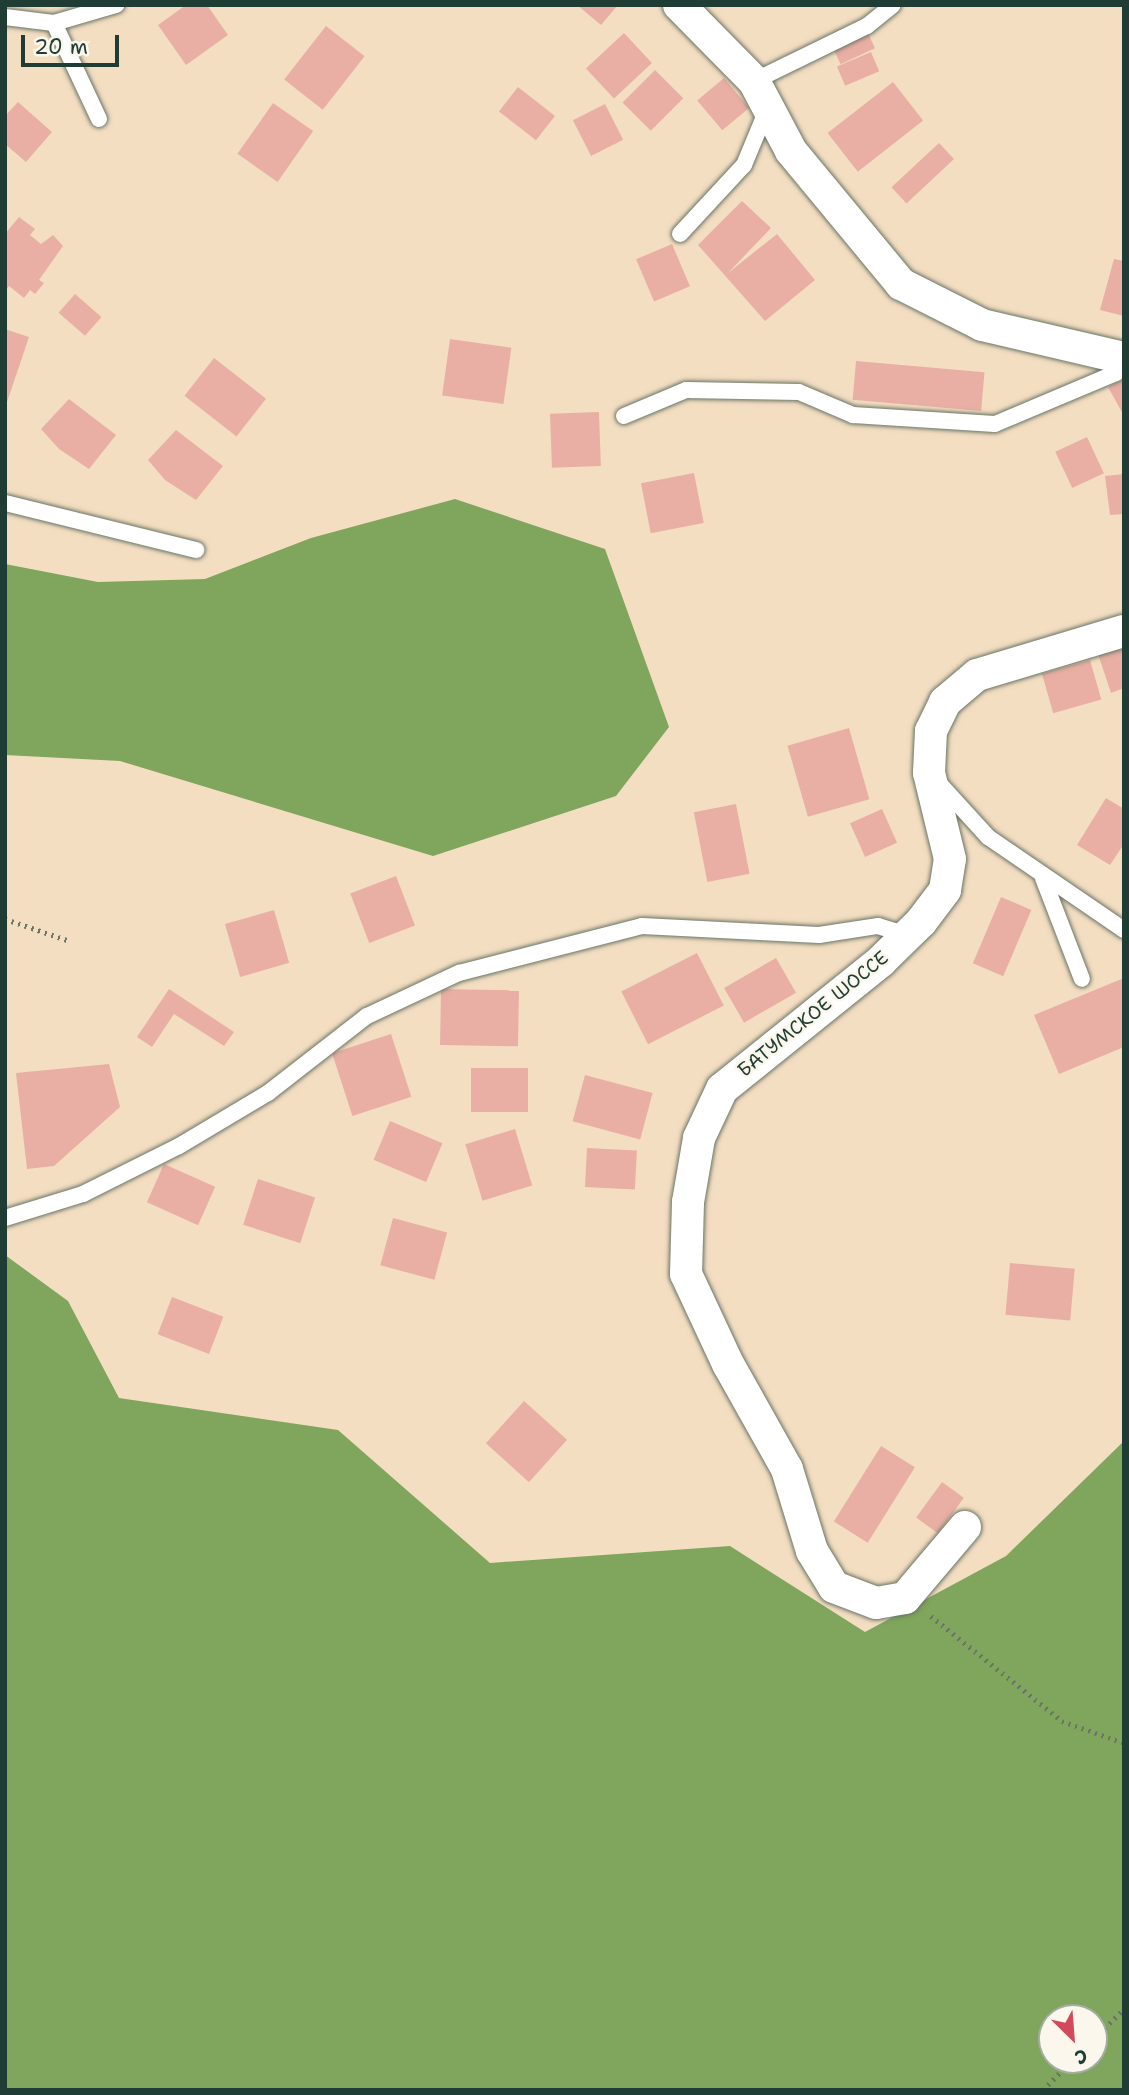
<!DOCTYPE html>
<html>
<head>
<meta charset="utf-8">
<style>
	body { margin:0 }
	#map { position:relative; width:1129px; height:2095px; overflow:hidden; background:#f4dec2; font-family:"Shantell Sans",sans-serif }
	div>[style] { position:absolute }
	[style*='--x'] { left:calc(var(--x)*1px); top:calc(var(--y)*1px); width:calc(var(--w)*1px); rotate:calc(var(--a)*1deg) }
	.forest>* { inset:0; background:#7fa65c }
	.building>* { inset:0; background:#e9afa4; transform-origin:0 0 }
	.path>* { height:4.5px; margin-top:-2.25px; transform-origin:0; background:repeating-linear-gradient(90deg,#6a7566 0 2px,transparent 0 7px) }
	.roads { filter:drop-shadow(0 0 2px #6a7566) drop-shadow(0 0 2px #6a7566) }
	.lane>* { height:16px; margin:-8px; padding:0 8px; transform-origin:8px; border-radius:8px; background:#fff }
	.street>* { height:32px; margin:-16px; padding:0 16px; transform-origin:16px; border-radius:16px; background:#fff }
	span { translate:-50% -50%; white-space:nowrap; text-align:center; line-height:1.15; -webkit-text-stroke:5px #fbf7ec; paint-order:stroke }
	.street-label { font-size:19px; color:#1f3d34 }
	.frame { position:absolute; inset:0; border:7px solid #1f3d34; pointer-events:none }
	.north { position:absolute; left:1038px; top:2004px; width:70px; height:70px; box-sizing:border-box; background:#fbf7ec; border:2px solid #a3ada2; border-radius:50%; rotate:155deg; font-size:19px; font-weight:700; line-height:28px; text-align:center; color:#1f3d34 }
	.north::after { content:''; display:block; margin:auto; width:24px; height:32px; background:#d1495b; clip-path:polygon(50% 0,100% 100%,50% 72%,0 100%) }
	.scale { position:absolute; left:21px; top:35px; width:98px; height:32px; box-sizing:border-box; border:4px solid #1f3d34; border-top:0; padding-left:9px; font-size:21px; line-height:24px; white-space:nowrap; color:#1f3d34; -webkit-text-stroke:5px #fbf7ec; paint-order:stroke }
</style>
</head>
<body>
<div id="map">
	<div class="forest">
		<div style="clip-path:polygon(455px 499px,605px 549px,669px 727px,616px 796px,433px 856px,120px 761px,5px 755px,5px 564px,98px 582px,205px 579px,311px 538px)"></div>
		<div style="clip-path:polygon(evenodd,5px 1255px,68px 1301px,119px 1398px,338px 1430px,490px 1563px,730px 1546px,865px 1632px,1006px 1556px,1124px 1441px,1124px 2090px,5px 2090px,5px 1255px,1052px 2018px,1094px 2018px,1094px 2060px,1052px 2060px,1052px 2018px)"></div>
	</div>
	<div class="building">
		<div style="clip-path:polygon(186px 5px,207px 5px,228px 35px,186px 65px,158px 25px)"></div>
		<div style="clip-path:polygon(577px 5px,618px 5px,601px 25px)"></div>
		<div style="left:326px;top:26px;width:49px;height:68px;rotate:38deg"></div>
		<div style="left:867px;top:31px;width:19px;height:38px;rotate:65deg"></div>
		<div style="left:624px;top:33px;width:41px;height:52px;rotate:47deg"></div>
		<div style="left:871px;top:52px;width:21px;height:37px;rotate:67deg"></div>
		<div style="left:655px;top:70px;width:40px;height:46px;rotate:45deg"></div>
		<div style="left:724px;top:78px;width:39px;height:35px;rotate:50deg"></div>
		<div style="left:893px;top:82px;width:49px;height:83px;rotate:52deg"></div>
		<div style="left:518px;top:87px;width:47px;height:31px;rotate:38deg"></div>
		<div style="clip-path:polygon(18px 102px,52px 132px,26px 162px,5px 144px,5px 116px)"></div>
		<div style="left:273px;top:103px;width:49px;height:62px;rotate:35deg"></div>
		<div style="left:605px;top:104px;width:40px;height:36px;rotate:63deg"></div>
		<div style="left:939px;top:143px;width:22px;height:65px;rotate:47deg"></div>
		<div style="clip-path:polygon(742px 201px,771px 228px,728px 273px,777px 234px,815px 280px,765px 321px,698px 245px)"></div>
		<div style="clip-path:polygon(19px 217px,35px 229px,30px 235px,41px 244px,53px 235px,63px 246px,39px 280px,44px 283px,35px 294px,30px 290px,24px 298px,9px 286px,5px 291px,5px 234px)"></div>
		<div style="left:672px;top:244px;width:46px;height:39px;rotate:67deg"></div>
		<div style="clip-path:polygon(1114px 259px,1124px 261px,1124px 316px,1100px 310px)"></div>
		<div style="left:75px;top:294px;width:35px;height:25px;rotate:41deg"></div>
		<div style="clip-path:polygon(5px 329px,29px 337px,6px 405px,5px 405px)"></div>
		<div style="left:450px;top:339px;width:62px;height:57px;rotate:8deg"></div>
		<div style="left:214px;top:358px;width:66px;height:48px;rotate:38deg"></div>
		<div style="left:856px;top:361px;width:129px;height:39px;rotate:5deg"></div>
		<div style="clip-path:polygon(1124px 379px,1124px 416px,1108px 387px)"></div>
		<div style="clip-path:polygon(69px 399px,116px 435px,89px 469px,59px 449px,41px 429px)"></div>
		<div style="left:599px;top:412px;width:54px;height:49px;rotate:88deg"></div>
		<div style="clip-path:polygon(176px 430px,223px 466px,196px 500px,165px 480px,148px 460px)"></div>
		<div style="left:1087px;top:437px;width:40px;height:35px;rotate:65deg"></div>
		<div style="left:694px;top:473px;width:51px;height:54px;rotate:79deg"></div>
		<div style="clip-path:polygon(1124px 474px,1124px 514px,1110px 515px,1105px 476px)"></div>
		<div style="clip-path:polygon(1124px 646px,1124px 688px,1111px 693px,1098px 654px)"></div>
		<div style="left:1090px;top:660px;width:41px;height:50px;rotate:74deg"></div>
		<div style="left:849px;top:728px;width:74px;height:64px;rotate:74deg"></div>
		<div style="clip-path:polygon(1106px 798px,1124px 809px,1124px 844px,1110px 865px,1077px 845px)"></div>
		<div style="left:736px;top:804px;width:71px;height:43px;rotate:79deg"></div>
		<div style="left:882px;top:809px;width:37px;height:35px;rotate:66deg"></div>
		<div style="left:396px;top:876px;width:53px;height:49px;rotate:69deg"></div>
		<div style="left:1001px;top:897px;width:33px;height:72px;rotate:23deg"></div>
		<div style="left:274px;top:910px;width:55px;height:51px;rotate:74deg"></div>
		<div style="left:697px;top:953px;width:59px;height:85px;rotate:63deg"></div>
		<div style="left:776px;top:958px;width:40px;height:60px;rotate:60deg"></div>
		<div style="clip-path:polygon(1124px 978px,1124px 1047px,1059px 1074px,1034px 1015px)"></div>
		<div style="clip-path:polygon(169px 989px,234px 1032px,224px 1046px,174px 1014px,152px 1047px,137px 1037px)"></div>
		<div style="left:441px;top:989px;width:78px;height:56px;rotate:1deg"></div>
		<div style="left:391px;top:1034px;width:66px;height:62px;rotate:72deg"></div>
		<div style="clip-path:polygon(109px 1064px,120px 1107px,54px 1166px,27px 1169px,16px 1073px)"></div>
		<div style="left:471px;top:1068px;width:57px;height:44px"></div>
		<div style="left:585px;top:1075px;width:70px;height:48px;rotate:15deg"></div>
		<div style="left:390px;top:1121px;width:57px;height:42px;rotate:23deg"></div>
		<div style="left:515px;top:1129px;width:59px;height:52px;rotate:73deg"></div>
		<div style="left:587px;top:1148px;width:50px;height:39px;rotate:3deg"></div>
		<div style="left:164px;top:1164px;width:56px;height:42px;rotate:24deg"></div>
		<div style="left:258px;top:1179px;width:60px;height:48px;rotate:18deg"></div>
		<div style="left:393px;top:1218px;width:56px;height:49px;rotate:15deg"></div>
		<div style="left:1010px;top:1263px;width:65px;height:52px;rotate:5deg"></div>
		<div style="left:172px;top:1297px;width:55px;height:40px;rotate:21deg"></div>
		<div style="left:524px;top:1401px;width:58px;height:57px;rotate:42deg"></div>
		<div style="left:881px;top:1446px;width:40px;height:89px;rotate:32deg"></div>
		<div style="left:942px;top:1482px;width:27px;height:44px;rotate:36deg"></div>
	</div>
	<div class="path">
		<div style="--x:5;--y:919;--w:69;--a:18.7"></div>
		<div style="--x:931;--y:1616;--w:168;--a:38.7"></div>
		<div style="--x:1062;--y:1721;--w:66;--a:19.5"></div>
		<div style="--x:1094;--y:2038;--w:42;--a:-44"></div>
		<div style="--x:1043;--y:2090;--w:42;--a:-46"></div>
	</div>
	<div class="roads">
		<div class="lane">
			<div style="--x:5;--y:17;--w:49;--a:7"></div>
			<div style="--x:54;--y:23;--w:65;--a:-16.2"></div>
			<div style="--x:54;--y:23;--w:106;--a:64.9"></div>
			<div style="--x:754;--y:81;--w:126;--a:-26"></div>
			<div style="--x:867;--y:26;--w:33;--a:-39"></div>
			<div style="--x:680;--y:234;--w:94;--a:-47.2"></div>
			<div style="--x:744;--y:165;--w:63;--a:-67.5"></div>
			<div style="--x:624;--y:416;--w:67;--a:-22.8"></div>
			<div style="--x:686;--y:390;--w:113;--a:1"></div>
			<div style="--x:799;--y:392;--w:59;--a:23.1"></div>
			<div style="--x:853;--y:415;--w:142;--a:3.6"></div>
			<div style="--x:995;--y:424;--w:131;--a:-22.9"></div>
			<div style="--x:1116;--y:373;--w:13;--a:-51"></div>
			<div style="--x:5;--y:503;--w:197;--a:13.8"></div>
			<div style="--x:938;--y:782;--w:74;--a:47.7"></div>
			<div style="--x:988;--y:837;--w:165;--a:34.4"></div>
			<div style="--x:1043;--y:878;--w:108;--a:68.9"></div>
			<div style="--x:5;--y:1218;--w:82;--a:-17.1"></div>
			<div style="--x:83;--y:1194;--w:107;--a:-26.6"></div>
			<div style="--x:179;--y:1146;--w:104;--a:-30.8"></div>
			<div style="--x:268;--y:1093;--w:125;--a:-37.9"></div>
			<div style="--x:367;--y:1016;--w:102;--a:-25.1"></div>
			<div style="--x:459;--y:973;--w:189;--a:-14.4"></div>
			<div style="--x:642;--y:926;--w:177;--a:2.9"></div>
			<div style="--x:819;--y:935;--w:60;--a:-8.7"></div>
			<div style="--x:878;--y:926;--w:31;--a:17"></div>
		</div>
		<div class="street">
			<div style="--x:679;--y:5;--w:107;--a:45.4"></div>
			<div style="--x:754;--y:81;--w:79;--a:62.1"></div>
			<div style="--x:791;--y:151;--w:173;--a:50.4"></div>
			<div style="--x:901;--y:284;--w:91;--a:26.8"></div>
			<div style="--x:982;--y:325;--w:146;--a:13.1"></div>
			<div style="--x:965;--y:1527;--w:93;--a:130.2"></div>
			<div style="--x:905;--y:1598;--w:29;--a:170"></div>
			<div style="--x:876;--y:1603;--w:45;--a:-159.1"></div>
			<div style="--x:834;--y:1587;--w:42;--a:-121.4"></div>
			<div style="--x:812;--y:1551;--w:86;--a:-107"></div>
			<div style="--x:787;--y:1469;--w:120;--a:-119.3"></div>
			<div style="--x:728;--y:1364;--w:99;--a:-115"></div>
			<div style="--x:686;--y:1274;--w:72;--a:-88.4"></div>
			<div style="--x:688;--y:1202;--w:65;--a:-80.2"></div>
			<div style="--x:699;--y:1138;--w:54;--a:-64.9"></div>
			<div style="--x:722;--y:1089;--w:204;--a:-38.8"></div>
			<div style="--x:881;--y:961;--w:56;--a:-44.3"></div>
			<div style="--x:921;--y:922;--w:40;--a:-53"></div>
			<div style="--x:945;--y:890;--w:31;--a:-81"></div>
			<div style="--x:950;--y:859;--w:89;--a:-103.7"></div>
			<div style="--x:929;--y:773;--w:42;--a:-87.3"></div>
			<div style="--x:931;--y:731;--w:32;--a:-64"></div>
			<div style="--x:945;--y:702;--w:42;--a:-40.2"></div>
			<div style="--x:977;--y:675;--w:153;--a:-16.7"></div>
		</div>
	</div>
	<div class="street-label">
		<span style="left:813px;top:1014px;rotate:-39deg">БАТУМСКОЕ ШОССЕ</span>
	</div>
	<div class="frame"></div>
	<div class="north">С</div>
	<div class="scale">20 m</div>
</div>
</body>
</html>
